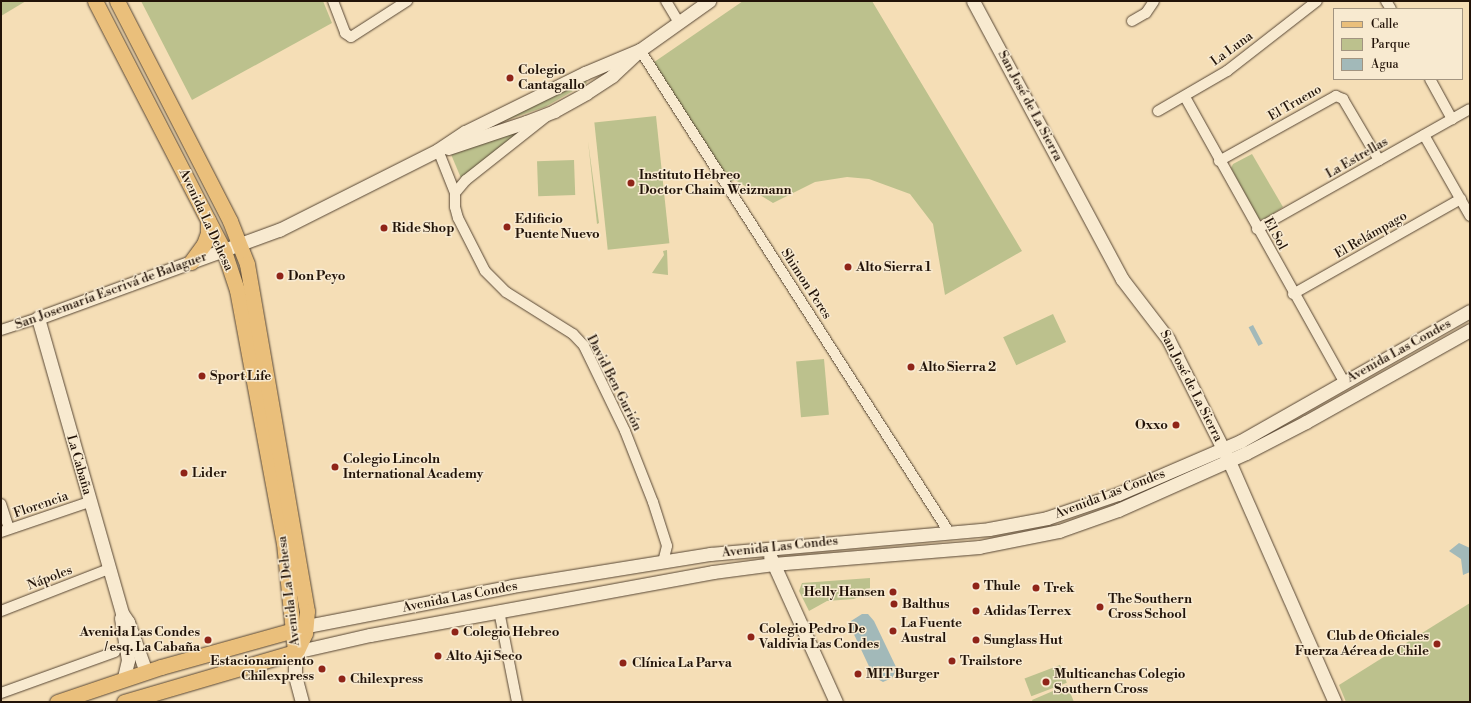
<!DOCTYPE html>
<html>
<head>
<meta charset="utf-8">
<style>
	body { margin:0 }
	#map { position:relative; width:1471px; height:703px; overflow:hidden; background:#f5deb6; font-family:"Libre Bodoni",serif }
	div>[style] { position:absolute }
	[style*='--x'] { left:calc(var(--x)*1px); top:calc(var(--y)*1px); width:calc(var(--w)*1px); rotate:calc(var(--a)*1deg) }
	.green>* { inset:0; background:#bcc18d; transform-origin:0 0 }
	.water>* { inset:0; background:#a2b9b9; transform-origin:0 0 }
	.roads { filter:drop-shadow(0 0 1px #574634) drop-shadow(0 0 1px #574634) }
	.street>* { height:10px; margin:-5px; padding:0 5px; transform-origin:5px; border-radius:5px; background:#f8ead0 }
	.secondary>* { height:13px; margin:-6.5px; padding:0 6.5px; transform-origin:6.5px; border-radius:6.5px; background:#f8ead0 }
	.primary>* { height:15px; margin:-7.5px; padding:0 7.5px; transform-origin:7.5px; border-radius:7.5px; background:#eabf7b }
	.dots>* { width:11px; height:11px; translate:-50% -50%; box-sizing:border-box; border:2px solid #f8ead0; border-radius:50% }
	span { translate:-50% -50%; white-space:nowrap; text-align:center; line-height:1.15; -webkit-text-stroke:3px #f8ead0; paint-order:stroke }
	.street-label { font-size:13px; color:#221308 }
	.poi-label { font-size:13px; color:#221308; font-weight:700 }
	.left { translate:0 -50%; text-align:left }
	.right { translate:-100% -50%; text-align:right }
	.frame { position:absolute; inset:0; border:2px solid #221308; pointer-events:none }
	.legend { position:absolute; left:1333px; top:8px; width:130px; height:72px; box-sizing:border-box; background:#f8ead0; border:1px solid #a29480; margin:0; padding:5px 7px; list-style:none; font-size:12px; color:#221308 }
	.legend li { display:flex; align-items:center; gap:8px; height:20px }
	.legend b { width:20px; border:1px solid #a29480 }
</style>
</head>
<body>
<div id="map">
	<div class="green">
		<div style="clip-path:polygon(1px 1px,26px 1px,1px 16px)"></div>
		<div style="clip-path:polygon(141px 1px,323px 1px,332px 23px,192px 100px)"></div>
		<div style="clip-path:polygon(743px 1px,872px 1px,1022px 251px,945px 295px,933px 224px,910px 194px,869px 179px,847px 177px,815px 182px,773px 203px,735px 180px,722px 184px,647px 67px)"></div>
		<div style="clip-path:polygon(585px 80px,587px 83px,545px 107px,492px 125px)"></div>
		<div style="left:656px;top:116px;width:128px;height:62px;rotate:84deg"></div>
		<div style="clip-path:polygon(531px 125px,461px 178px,450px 152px)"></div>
		<div style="clip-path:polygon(588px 141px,599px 223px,597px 224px)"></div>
		<div style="clip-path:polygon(1252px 154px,1283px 207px,1264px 220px,1259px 219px,1231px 168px,1233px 164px)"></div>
		<div style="left:574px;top:160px;width:35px;height:37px;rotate:88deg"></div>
		<div style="clip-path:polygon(667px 250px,668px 275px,652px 273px,664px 255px,663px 251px)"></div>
		<div style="left:1053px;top:314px;width:31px;height:55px;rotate:65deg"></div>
		<div style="left:824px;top:359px;width:56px;height:28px;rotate:85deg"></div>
		<div style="clip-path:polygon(870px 578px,870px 588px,865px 594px,854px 599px,827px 601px,809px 611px,799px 591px,802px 583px)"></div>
		<div style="clip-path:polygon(1470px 603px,1470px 702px,1346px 702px,1339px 685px)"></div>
		<div style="left:1060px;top:665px;width:19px;height:38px;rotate:69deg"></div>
		<div style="clip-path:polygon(1067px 685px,1074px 702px,1033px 702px,1032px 700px)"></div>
	</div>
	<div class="water">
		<div style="left:1253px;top:325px;width:21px;height:5px;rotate:62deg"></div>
		<div style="clip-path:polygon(1459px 543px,1470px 548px,1470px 572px,1463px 575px,1461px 559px,1449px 551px)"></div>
		<div style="clip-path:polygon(862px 614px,868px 614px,874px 621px,897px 669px,892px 678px,883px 682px,874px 677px,851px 628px,851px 621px)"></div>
	</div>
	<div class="roads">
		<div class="street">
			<div style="--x:333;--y:1;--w:34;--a:69"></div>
			<div style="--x:345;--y:33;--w:7;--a:34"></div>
			<div style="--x:351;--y:37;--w:67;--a:-32.7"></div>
			<div style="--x:666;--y:1;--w:26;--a:59"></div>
			<div style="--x:1386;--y:1;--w:9;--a:58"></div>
			<div style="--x:1132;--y:21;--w:16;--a:-30"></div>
			<div style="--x:1146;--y:13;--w:14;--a:-56"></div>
			<div style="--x:640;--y:50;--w:573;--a:57.34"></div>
			<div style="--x:1430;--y:79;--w:46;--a:61.2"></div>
			<div style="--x:1185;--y:97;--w:326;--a:60.8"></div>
			<div style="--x:1158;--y:111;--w:80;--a:-30.1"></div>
			<div style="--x:1227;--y:71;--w:114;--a:-37.9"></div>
			<div style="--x:1424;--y:135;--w:93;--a:60.4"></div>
			<div style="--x:438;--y:150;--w:46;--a:68.4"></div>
			<div style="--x:455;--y:193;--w:14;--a:90"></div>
			<div style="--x:455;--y:207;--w:11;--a:75"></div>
			<div style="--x:458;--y:218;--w:59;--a:63"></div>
			<div style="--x:485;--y:271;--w:30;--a:45"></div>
			<div style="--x:506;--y:292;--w:79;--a:32.1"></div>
			<div style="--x:573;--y:334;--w:16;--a:47"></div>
			<div style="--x:584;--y:346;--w:94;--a:64.2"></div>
			<div style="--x:625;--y:431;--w:76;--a:68.5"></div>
			<div style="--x:653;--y:502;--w:46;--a:72.3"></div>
			<div style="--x:667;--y:546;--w:16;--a:104"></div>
			<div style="--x:1219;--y:161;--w:134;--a:-29.1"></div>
			<div style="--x:1336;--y:96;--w:8;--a:23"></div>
			<div style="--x:1343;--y:99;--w:71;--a:59.5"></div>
			<div style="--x:455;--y:193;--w:17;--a:-50"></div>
			<div style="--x:466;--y:180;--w:103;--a:-38.3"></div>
			<div style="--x:1257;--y:229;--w:244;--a:-29.4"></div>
			<div style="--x:1293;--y:294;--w:193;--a:-29.5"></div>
			<div style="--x:1;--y:330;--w:39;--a:-18"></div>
			<div style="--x:1;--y:504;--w:26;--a:72"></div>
			<div style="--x:1;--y:532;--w:93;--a:-18.8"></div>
			<div style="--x:1;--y:611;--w:116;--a:-21.3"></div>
			<div style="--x:499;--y:611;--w:93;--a:78.8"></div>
			<div style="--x:1;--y:693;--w:121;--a:-19.8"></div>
		</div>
		<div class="secondary">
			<div style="--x:973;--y:1;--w:315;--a:61.8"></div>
			<div style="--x:1122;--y:279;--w:76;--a:52.5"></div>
			<div style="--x:1168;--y:339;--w:136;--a:63.4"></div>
			<div style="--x:1229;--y:461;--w:263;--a:66.3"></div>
			<div style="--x:448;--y:148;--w:82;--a:-18.4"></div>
			<div style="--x:526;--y:122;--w:30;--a:-21"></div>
			<div style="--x:554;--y:111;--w:37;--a:-29"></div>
			<div style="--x:586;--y:93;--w:31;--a:-33"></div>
			<div style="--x:612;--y:76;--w:38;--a:-43"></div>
			<div style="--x:640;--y:50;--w:85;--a:-35.4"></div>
			<div style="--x:770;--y:556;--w:160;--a:65.7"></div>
			<div style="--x:121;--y:618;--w:43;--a:80.5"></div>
			<div style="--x:128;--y:660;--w:18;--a:103"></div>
			<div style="--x:307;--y:626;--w:209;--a:-11"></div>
			<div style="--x:512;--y:586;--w:201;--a:-9.2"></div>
			<div style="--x:710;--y:554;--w:280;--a:-5.1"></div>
			<div style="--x:989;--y:529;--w:59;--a:-10.7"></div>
			<div style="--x:1047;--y:518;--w:75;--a:-18.7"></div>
			<div style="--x:1118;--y:494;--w:134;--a:-23.3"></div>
			<div style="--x:1241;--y:441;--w:263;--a:-29.6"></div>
			<div style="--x:146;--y:672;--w:53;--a:-109.8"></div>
			<div style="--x:128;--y:622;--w:11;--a:-124"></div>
			<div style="--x:122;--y:613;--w:307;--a:-105.9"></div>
			<div style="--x:38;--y:318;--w:257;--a:-20.1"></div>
			<div style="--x:279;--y:230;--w:178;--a:-26.7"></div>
			<div style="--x:438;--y:150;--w:32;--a:-34"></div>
			<div style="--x:465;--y:132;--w:134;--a:-26.2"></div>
			<div style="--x:585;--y:73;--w:60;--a:-22.7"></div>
			<div style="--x:302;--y:702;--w:28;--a:-105"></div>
			<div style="--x:295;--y:675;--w:23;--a:-90"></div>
			<div style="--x:295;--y:652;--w:77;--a:-12.8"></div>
			<div style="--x:370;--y:635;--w:349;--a:-10.4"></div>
			<div style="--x:713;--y:572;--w:61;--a:-7.6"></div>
			<div style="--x:773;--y:564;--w:207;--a:-4.7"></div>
			<div style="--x:979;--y:547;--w:82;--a:-11.3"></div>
			<div style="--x:1059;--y:531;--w:63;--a:-19.6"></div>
			<div style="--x:1118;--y:510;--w:140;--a:-24"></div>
			<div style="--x:1246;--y:453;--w:68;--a:-27.3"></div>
			<div style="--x:1306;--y:422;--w:188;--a:-29.3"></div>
		</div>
		<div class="primary">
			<div style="--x:95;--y:1;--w:281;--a:62.7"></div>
			<div style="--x:224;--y:251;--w:41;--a:71.6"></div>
			<div style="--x:237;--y:290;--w:257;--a:79.5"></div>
			<div style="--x:284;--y:543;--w:110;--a:84.2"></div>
			<div style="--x:117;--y:1;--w:247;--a:62.8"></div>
			<div style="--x:230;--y:221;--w:46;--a:68.4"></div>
			<div style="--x:247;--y:264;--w:352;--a:80.2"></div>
			<div style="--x:307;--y:611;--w:22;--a:95"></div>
			<div style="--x:305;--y:633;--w:19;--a:115"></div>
			<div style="--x:191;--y:262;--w:22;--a:-54"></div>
			<div style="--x:204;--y:244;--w:12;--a:-70"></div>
			<div style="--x:208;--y:233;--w:13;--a:-90"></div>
			<div style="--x:57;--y:702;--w:110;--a:-18.6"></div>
			<div style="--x:161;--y:667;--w:148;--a:-15.6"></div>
			<div style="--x:124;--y:702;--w:178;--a:-16.3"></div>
		</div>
	</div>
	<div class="dots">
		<div style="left:510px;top:78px;background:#8f2418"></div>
		<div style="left:631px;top:183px;background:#8f2418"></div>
		<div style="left:507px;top:227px;background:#8f2418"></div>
		<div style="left:384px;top:228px;background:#8f2418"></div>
		<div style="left:848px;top:267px;background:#8f2418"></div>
		<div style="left:280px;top:276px;background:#8f2418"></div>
		<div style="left:911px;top:367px;background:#8f2418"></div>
		<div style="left:202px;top:376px;background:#8f2418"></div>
		<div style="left:1176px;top:425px;background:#8f2418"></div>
		<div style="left:335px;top:467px;background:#8f2418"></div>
		<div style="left:184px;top:473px;background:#8f2418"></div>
		<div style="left:976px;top:586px;background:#8f2418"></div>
		<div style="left:1036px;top:588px;background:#8f2418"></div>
		<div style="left:893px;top:592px;background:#8f2418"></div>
		<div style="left:894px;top:604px;background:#8f2418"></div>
		<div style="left:1100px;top:607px;background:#8f2418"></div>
		<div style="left:976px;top:611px;background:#8f2418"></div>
		<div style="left:893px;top:631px;background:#8f2418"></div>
		<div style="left:455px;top:632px;background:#8f2418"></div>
		<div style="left:751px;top:637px;background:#8f2418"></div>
		<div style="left:208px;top:640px;background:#8f2418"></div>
		<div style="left:976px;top:640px;background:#8f2418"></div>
		<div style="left:1437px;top:644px;background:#8f2418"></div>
		<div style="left:438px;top:656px;background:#8f2418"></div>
		<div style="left:952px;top:661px;background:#8f2418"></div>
		<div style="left:623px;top:663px;background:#8f2418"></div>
		<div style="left:322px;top:669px;background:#8f2418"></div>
		<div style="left:858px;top:674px;background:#8f2418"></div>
		<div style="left:342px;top:679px;background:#8f2418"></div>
		<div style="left:1046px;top:682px;background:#8f2418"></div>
	</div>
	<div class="street-label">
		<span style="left:1232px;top:49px;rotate:-36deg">La Luna</span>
		<span style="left:1295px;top:103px;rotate:-30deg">El Trueno</span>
		<span style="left:1030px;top:106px;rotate:62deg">San José de La Sierra</span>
		<span style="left:1357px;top:158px;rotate:-30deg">La Estrellas</span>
		<span style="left:206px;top:220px;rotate:65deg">Avenida La Dehesa</span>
		<span style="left:1275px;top:234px;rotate:61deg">El Sol</span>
		<span style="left:1371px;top:235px;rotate:-30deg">El Relámpago</span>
		<span style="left:806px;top:284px;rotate:57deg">Shimon Peres</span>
		<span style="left:111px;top:291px;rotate:-20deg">San Josemaría Escrivá de Balaguer</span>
		<span style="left:1399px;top:351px;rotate:-29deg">Avenida Las Condes</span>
		<span style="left:614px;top:383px;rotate:63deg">David Ben Gurión</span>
		<span style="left:1191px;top:386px;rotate:63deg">San José de La Sierra</span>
		<span style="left:79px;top:465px;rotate:74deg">La Cabaña</span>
		<span style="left:1110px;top:494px;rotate:-21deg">Avenida Las Condes</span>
		<span style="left:41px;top:505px;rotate:-19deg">Florencia</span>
		<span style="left:780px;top:547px;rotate:-6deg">Avenida Las Condes</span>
		<span style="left:50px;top:578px;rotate:-21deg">Nápoles</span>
		<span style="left:289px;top:591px;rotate:-97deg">Avenida La Dehesa</span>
		<span style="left:460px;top:597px;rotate:-11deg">Avenida Las Condes</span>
	</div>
	<div class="poi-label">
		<span class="left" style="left:518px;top:78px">Colegio<br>Cantagallo</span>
		<span class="left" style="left:639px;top:183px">Instituto Hebreo<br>Doctor Chaim Weizmann</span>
		<span class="left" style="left:515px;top:227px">Edificio<br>Puente Nuevo</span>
		<span class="left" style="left:392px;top:228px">Ride Shop</span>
		<span class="left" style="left:856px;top:267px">Alto Sierra 1</span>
		<span class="left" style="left:288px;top:276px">Don Peyo</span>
		<span class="left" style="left:919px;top:367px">Alto Sierra 2</span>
		<span class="left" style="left:210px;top:376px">Sport Life</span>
		<span class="right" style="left:1168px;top:425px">Oxxo</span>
		<span class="left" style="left:343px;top:467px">Colegio Lincoln<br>International Academy</span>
		<span class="left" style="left:192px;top:473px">Lider</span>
		<span class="left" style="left:984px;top:586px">Thule</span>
		<span class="left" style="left:1044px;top:588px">Trek</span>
		<span class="right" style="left:885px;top:592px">Helly Hansen</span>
		<span class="left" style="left:1108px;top:607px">The Southern<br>Cross School</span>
		<span class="left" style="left:902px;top:604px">Balthus</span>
		<span class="left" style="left:984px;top:611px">Adidas Terrex</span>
		<span class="left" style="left:901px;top:631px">La Fuente<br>Austral</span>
		<span class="left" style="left:759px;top:637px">Colegio Pedro De<br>Valdivia Las Condes</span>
		<span class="left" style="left:463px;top:632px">Colegio Hebreo</span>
		<span class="right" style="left:200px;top:640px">Avenida Las Condes<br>/ esq. La Cabaña</span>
		<span class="right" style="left:1429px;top:644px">Club de Oficiales<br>Fuerza Aérea de Chile</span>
		<span class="left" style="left:984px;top:640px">Sunglass Hut</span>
		<span class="left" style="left:446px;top:656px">Alto Aji Seco</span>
		<span class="left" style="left:960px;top:661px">Trailstore</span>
		<span class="right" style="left:314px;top:669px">Estacionamiento<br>Chilexpress</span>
		<span class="left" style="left:632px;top:663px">Clínica La Parva</span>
		<span class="left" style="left:866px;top:674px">MIT Burger</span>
		<span class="left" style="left:1054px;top:682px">Multicanchas Colegio<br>Southern Cross</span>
		<span class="left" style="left:350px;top:679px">Chilexpress</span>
	</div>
	<div class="frame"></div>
	<ul class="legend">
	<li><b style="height:5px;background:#eabf7b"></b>Calle</li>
	<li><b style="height:11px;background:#bcc18d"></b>Parque</li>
	<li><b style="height:11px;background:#a2b9b9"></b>Agua</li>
	</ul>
</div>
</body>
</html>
